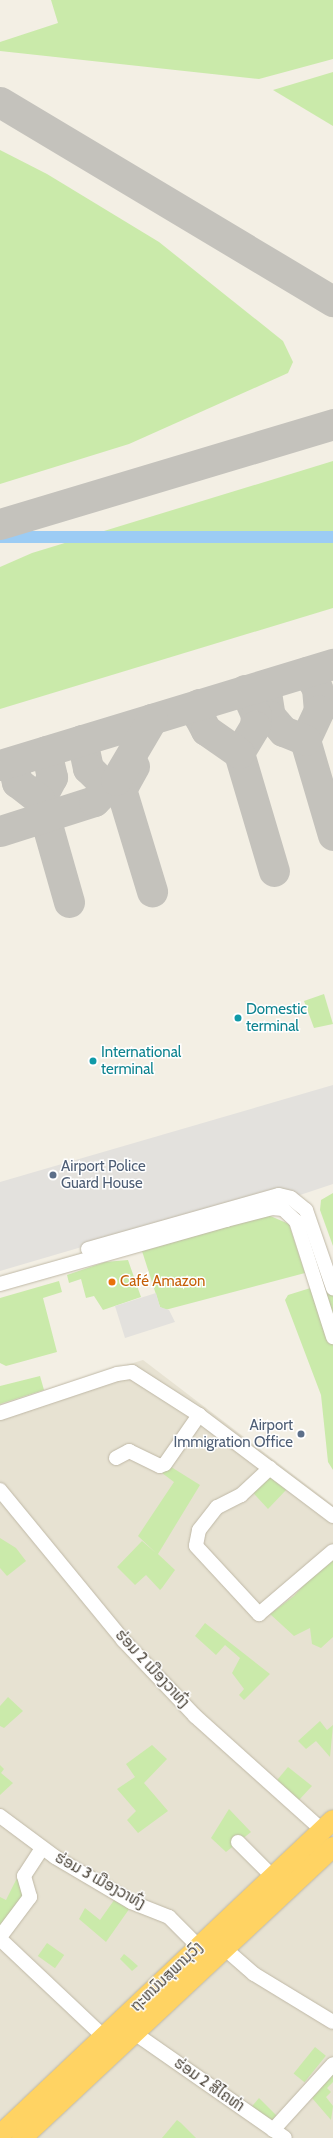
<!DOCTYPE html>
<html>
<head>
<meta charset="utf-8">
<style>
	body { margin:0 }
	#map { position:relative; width:333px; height:2138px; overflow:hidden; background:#f3efe4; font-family:Cabin,"Noto Sans Lao",sans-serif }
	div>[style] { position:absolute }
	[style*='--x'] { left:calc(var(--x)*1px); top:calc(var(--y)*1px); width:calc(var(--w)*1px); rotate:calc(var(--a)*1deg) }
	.residential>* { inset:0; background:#e7e2d2 }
	.green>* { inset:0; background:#caeaaa; transform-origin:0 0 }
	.parking>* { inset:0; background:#e3e1dd }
	.water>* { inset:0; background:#9cccf4; transform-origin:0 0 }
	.taxiway>* { height:31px; margin:-15.5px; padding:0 15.5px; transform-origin:15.5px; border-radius:15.5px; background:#c4c2bc }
	.roads { filter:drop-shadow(0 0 1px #bfb8a6) drop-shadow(0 0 1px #bfb8a6) }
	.minor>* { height:14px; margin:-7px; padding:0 7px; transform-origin:7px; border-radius:7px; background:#fff }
	.highway>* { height:20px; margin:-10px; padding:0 10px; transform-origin:10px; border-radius:10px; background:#ffd363 }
	.dots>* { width:11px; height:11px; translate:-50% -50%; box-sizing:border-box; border:2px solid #fff; border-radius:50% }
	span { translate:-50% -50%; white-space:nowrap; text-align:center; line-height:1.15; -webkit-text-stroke:3px #fff; paint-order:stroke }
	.culture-label { font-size:15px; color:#0d838f }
	.left { translate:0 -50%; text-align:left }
	.service-label { font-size:15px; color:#4e5e75 }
	.right { translate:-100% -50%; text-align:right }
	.food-label { font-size:15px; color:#c56008 }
	.street-label { font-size:15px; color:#463f34 }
</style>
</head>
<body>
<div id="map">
	<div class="residential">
		<div style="clip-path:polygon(143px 1360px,333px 1505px,333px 1814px,0 2126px,0 1404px)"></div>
		<div style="clip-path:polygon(333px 1860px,333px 2138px,34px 2138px)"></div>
	</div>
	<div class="green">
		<div style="clip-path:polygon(51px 0,333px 0,333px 59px,259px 79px,0 51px,0 42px,58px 23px)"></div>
		<div style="clip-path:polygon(333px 72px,333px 126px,273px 90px)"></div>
		<div style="clip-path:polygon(0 150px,47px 174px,159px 242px,283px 341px,293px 362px,288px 373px,129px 444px,0 484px)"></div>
		<div style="clip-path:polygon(333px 461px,333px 608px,0 709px,0 567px,32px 553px)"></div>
		<div style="clip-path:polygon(324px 994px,333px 1024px,314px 1028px,304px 1001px)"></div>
		<div style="clip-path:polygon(333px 1193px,333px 1246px,320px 1210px,321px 1200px)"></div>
		<div style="clip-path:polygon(268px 1215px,289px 1224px,305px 1273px,165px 1310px,160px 1307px,142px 1251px)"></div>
		<div style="clip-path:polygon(128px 1260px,141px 1297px,103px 1310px,94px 1296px,86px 1298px,81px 1279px,69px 1283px,67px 1275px,105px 1262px)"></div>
		<div style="clip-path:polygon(59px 1281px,62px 1292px,43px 1298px,57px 1352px,6px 1366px,0 1363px,0 1298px)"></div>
		<div style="clip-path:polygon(333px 1281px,333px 1470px,328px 1462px,321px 1395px,285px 1300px,288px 1295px)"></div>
		<div style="clip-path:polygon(40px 1376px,44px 1390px,0 1404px,0 1386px)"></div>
		<div style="clip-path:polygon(168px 1465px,200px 1485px,158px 1554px,175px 1570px,162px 1588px,150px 1600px,160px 1590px,146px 1575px,135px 1585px,117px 1567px,142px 1541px,156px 1553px,138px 1536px,174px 1482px,162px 1473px)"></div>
		<div style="clip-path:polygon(265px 1471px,287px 1489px,268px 1509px,247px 1486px)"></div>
		<div style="clip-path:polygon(0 1538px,16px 1548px,26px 1561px,7px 1576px,0 1568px)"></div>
		<div style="clip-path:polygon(333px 1553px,333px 1637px,321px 1648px,312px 1644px,310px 1628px,294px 1636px,270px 1614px,294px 1596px)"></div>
		<div style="clip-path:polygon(205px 1623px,270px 1674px,244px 1700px,239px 1695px,244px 1689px,232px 1673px,240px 1658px,225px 1645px,216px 1655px,195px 1636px)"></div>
		<div style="clip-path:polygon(8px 1697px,23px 1711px,4px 1728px,0 1726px,0 1706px)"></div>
		<div style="clip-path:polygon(320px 1721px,327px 1730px,333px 1725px,330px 1757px,316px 1741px,306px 1749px,298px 1741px)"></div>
		<div style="clip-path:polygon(152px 1745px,167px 1759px,144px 1783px,168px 1811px,138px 1833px,127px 1820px,136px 1811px,117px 1789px,135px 1777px,126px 1764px)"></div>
		<div style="clip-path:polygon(0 1765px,4px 1769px,1px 1773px,13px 1783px,0 1795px)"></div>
		<div style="clip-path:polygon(288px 1767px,312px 1786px,298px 1801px,273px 1785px)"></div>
		<div style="clip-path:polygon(229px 1809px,251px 1832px,226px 1852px,211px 1838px)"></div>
		<div style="clip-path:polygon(19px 1874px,26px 1897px,0 1929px,0 1897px,6px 1900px)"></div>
		<div style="clip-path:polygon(117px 1896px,132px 1905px,106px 1942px,79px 1919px,85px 1908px,100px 1920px)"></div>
		<div style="left:47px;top:1943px;width:21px;height:16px;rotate:35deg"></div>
		<div style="clip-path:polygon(124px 1954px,129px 1958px,138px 1966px,132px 1971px,120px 1959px)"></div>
		<div style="left:315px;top:2047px;width:14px;height:34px;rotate:39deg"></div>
		<div style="clip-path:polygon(333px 2074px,333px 2082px,327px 2088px,331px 2092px,326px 2097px,333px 2106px,331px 2120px,312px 2098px)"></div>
		<div style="clip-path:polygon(259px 2098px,278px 2117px,272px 2126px,249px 2110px)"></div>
		<div style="clip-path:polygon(177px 2120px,181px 2123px,196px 2138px,162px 2138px)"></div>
	</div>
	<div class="parking">
		<div style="clip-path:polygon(333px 1085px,333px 1184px,297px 1196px,269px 1192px,0 1271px,0 1182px)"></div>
		<div style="clip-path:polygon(156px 1293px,160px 1307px,169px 1310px,175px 1322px,125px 1338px,115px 1306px)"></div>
	</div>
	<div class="water">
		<div style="left:333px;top:531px;width:12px;height:348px;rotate:90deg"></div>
	</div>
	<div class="taxiway">
		<div style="--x:0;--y:102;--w:388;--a:30.9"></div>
		<div style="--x:0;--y:524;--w:348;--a:-16.7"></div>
		<div style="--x:307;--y:672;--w:19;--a:58"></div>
		<div style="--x:317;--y:688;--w:22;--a:85"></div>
		<div style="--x:319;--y:710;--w:33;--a:115"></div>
		<div style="--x:305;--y:740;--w:99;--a:73.6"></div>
		<div style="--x:265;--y:686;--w:30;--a:81"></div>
		<div style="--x:270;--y:716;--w:20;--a:49"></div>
		<div style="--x:283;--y:731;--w:24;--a:22"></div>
		<div style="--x:245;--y:690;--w:27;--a:66"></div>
		<div style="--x:256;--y:715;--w:11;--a:95"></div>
		<div style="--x:255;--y:726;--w:31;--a:121"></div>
		<div style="--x:239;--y:753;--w:123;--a:73.5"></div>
		<div style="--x:199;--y:704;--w:13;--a:90"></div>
		<div style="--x:199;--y:717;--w:15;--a:62"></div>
		<div style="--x:206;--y:730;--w:40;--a:34.9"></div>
		<div style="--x:82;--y:740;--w:29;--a:78"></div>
		<div style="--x:88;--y:768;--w:20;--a:45"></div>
		<div style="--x:102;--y:782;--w:20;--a:20"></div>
		<div style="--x:46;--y:751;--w:27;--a:77"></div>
		<div style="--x:52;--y:777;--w:26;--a:118"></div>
		<div style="--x:40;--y:800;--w:106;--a:74.1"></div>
		<div style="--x:12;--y:762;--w:21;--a:76"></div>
		<div style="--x:17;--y:782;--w:29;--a:38"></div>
		<div style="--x:0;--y:765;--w:348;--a:-16.9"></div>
		<div style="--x:134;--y:766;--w:26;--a:119"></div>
		<div style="--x:121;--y:789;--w:107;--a:73.1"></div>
		<div style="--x:0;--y:831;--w:99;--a:-17.7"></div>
		<div style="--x:94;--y:801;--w:30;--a:-44"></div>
		<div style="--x:116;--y:780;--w:71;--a:-59.5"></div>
	</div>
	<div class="roads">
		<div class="minor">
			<div style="--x:88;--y:1249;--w:198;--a:-15.8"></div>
			<div style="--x:279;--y:1195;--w:12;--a:14"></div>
			<div style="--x:291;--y:1198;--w:19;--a:39"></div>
			<div style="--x:306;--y:1210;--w:83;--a:70.9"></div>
			<div style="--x:0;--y:1284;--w:235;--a:-15.8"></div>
			<div style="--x:226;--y:1220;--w:48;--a:-14.6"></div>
			<div style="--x:272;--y:1208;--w:11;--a:5"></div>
			<div style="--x:283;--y:1209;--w:18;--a:43"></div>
			<div style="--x:296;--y:1221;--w:122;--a:72.3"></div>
			<div style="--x:0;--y:1413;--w:123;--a:-18.4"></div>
			<div style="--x:117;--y:1374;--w:15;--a:-8"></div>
			<div style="--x:132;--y:1372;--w:80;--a:32.7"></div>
			<div style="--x:199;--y:1415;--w:168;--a:37"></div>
			<div style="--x:116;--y:1458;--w:15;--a:-28"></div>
			<div style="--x:129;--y:1451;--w:34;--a:26"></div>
			<div style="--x:160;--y:1466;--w:5;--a:-22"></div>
			<div style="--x:165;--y:1464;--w:60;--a:-55.2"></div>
			<div style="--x:270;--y:1468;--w:40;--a:137"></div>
			<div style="--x:241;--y:1495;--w:27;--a:153"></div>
			<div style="--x:217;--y:1507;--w:29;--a:128"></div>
			<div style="--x:199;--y:1530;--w:16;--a:101"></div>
			<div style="--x:196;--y:1546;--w:93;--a:47.2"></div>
			<div style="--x:259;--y:1614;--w:97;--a:-40.4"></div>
			<div style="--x:0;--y:1490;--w:194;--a:50.6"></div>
			<div style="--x:123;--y:1640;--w:105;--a:46.5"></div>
			<div style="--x:195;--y:1716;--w:171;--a:41.9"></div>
			<div style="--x:0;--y:1816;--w:69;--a:36.7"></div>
			<div style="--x:55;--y:1857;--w:88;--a:30.6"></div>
			<div style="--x:131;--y:1902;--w:41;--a:21.5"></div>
			<div style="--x:169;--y:1917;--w:42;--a:45"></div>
			<div style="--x:238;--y:1842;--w:49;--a:45"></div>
			<div style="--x:0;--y:1937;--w:50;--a:-53.1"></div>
			<div style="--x:30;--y:1897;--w:22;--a:-106"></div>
			<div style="--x:24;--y:1876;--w:33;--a:-57"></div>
			<div style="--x:0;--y:1939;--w:143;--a:43.3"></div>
			<div style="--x:223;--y:1947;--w:41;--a:41.1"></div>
			<div style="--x:254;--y:1974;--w:92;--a:31.3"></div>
			<div style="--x:133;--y:2032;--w:185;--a:34.9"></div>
			<div style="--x:273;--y:2130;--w:89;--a:-47.7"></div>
		</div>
		<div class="highway">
			<div style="--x:0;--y:2135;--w:458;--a:-43.4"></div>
			<div style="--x:22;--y:2138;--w:426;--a:-43.1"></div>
		</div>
	</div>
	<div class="dots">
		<div style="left:238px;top:1018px;background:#0f9aa8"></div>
		<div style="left:93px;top:1061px;background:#0f9aa8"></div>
		<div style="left:53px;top:1175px;background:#5c6f8a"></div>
		<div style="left:112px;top:1282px;background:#e8710a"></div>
		<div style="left:301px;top:1434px;background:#5c6f8a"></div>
	</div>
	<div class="culture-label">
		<span class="left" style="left:246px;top:1018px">Domestic<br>terminal</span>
		<span class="left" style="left:101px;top:1061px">International<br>terminal</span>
	</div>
	<div class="service-label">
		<span class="left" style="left:61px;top:1175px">Airport Police<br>Guard House</span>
		<span class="right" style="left:293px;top:1434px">Airport<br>Immigration Office</span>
	</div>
	<div class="food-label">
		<span class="left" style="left:120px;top:1282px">Café Amazon</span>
	</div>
	<div class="street-label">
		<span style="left:152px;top:1669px;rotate:47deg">ຮ່ອມ 2 ເມືອງວາທົ່ງ</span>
		<span style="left:100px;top:1881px;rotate:29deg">ຮ່ອມ 3 ເມືອງວາທົ່ງ</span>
		<span style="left:167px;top:1977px;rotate:-44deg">ຖະຫນົນສຸພານຸວົງ</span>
		<span style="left:209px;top:2085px;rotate:35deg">ຮ່ອມ 2 ສີໄຄທ່າ</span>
	</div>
</div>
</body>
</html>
